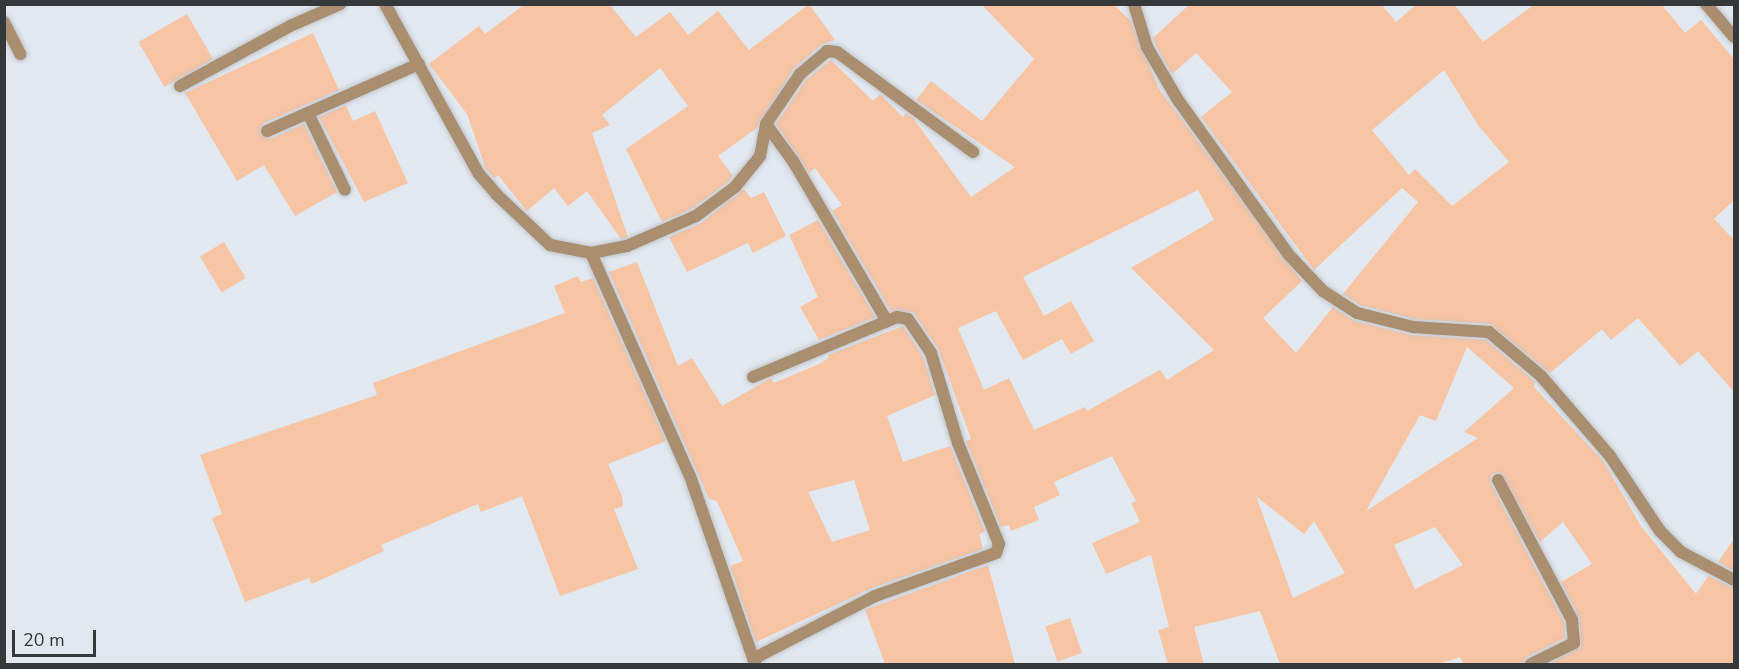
<!DOCTYPE html>
<html>
<head>
<meta charset="utf-8">
<style>
	body { margin:0 }
	#map { position:relative; width:1739px; height:669px; overflow:hidden; background:#e2e8ef; font-family:"Nunito Sans",sans-serif }
	div>[style] { position:absolute }
	[style*='--x'] { left:calc(var(--x)*1px); top:calc(var(--y)*1px); width:calc(var(--w)*1px); rotate:calc(var(--a)*1deg) }
	.building>* { inset:0; background:#f7c4a4; transform-origin:0 0 }
	.roads { filter:drop-shadow(0 0 2px #c0c5cb) drop-shadow(0 0 2px #c0c5cb) }
	.street>* { height:12px; margin:-6px; padding:0 6px; transform-origin:6px; border-radius:6px; background:#a98e6f }
	span { translate:-50% -50%; white-space:nowrap; text-align:center; line-height:1.15; -webkit-text-stroke:5px #e2e8ef; paint-order:stroke }
	.frame { position:absolute; inset:0; border:6px solid #36393c; pointer-events:none }
	.scale { position:absolute; left:12px; top:630px; width:84px; height:27px; box-sizing:border-box; border:3px solid #36393c; border-top:0; padding-left:8px; font-size:18px; line-height:21px; white-space:nowrap; color:#36393c; -webkit-text-stroke:4px #e2e8ef; paint-order:stroke }
</style>
</head>
<body>
<div id="map">
	<div class="building">
		<div style="clip-path:polygon(525px 4px,609px 4px,636px 37px,670px 12px,688px 35px,718px 11px,749px 50px,809px 4px,835px 40px,822px 44px,794px 68px,757px 128px,718px 156px,733px 176px,729px 181px,692px 209px,662px 222px,626px 149px,688px 106px,660px 68px,602px 115px,610px 125px,592px 133px,628px 237px,621px 239px,587px 191px,568px 206px,554px 188px,527px 211px,498px 175px,494px 178px,486px 169px,467px 114px,429px 64px,479px 26px,485px 34px)"></div>
		<div style="clip-path:polygon(evenodd,981px 4px,1113px 4px,1131px 21px,1159px 89px,1302px 281px,1263px 318px,1296px 353px,1333px 307px,1355px 321px,1411px 335px,1486px 340px,1535px 382px,1534px 387px,1603px 461px,1641px 526px,1696px 594px,1708px 576px,1734px 588px,1734px 664px,1549px 664px,1581px 646px,1579px 617px,1561px 582px,1592px 564px,1563px 522px,1540px 542px,1499px 472px,1491px 475px,1491px 484px,1564px 622px,1565px 638px,1527px 657px,1523px 664px,1464px 664px,1460px 657px,1439px 664px,1280px 664px,1260px 611px,1194px 627px,1204px 664px,1168px 664px,1158px 630px,1169px 627px,1151px 555px,1106px 574px,1092px 543px,1140px 522px,1131px 503px,1136px 501px,1112px 456px,1054px 482px,1060px 495px,1034px 507px,1039px 520px,1011px 531px,1009px 525px,1001px 527px,966px 441px,971px 439px,938px 348px,913px 312px,891px 311px,832px 211px,842px 205px,815px 168px,809px 173px,776px 124px,806px 80px,831px 60px,873px 101px,880px 94px,903px 117px,906px 113px,913px 118px,971px 197px,1015px 167px,916px 100px,931px 81px,982px 121px,1034px 59px,981px 4px,1198px 190px,1214px 220px,1131px 268px,1214px 350px,1167px 380px,1160px 370px,1087px 411px,1085px 407px,1034px 430px,1009px 378px,984px 390px,958px 328px,996px 311px,1023px 360px,1062px 339px,1071px 354px,1094px 341px,1071px 301px,1044px 316px,1023px 277px,1198px 190px,981px 4px,1467px 347px,1514px 388px,1464px 432px,1478px 438px,1366px 511px,1420px 415px,1436px 421px,1467px 347px,981px 4px,1256px 496px,1304px 534px,1314px 521px,1345px 573px,1293px 598px,1256px 496px,981px 4px,1435px 527px,1463px 565px,1415px 589px,1394px 545px,1435px 527px)"></div>
		<div style="clip-path:polygon(evenodd,1190px 4px,1381px 4px,1396px 22px,1417px 4px,1454px 4px,1483px 42px,1535px 4px,1661px 4px,1685px 33px,1701px 20px,1734px 59px,1734px 200px,1714px 219px,1734px 240px,1734px 392px,1698px 351px,1680px 366px,1638px 318px,1611px 340px,1602px 329px,1550px 373px,1490px 324px,1414px 319px,1360px 305px,1343px 294px,1418px 202px,1402px 188px,1314px 270px,1201px 117px,1232px 92px,1196px 53px,1172px 74px,1155px 44px,1153px 38px,1190px 4px,1444px 70px,1478px 125px,1509px 162px,1452px 206px,1415px 169px,1409px 175px,1372px 130px,1444px 70px)"></div>
		<div style="left:187px;top:14px;width:52px;height:56px;rotate:60deg"></div>
		<div style="clip-path:polygon(313px 33px,339px 90px,264px 123px,259px 131px,270px 139px,304px 124px,337px 192px,295px 216px,264px 165px,237px 181px,185px 93px)"></div>
		<div style="clip-path:polygon(346px 105px,353px 121px,375px 111px,408px 183px,364px 202px,319px 117px)"></div>
		<div style="clip-path:polygon(744px 189px,751px 198px,764px 192px,786px 236px,753px 253px,748px 243px,687px 272px,669px 237px,701px 223px)"></div>
		<div style="clip-path:polygon(818px 220px,875px 317px,819px 340px,800px 307px,818px 297px,789px 235px)"></div>
		<div style="left:224px;top:242px;width:42px;height:28px;rotate:59deg"></div>
		<div style="clip-path:polygon(evenodd,637px 262px,678px 366px,692px 358px,722px 406px,771px 378px,774px 383px,819px 364px,829px 358px,828px 355px,903px 326px,923px 357px,935px 395px,887px 416px,903px 462px,950px 446px,985px 532px,979px 534px,983px 549px,872px 588px,756px 642px,730px 566px,743px 561px,717px 501px,709px 499px,609px 272px,637px 262px,854px 480px,870px 530px,832px 542px,808px 492px,854px 480px)"></div>
		<div style="clip-path:polygon(578px 276px,581px 282px,593px 278px,666px 441px,608px 464px,622px 496px,623px 506px,614px 509px,638px 569px,560px 596px,522px 496px,481px 512px,478px 504px,381px 545px,384px 551px,312px 584px,309px 578px,245px 602px,212px 518px,222px 514px,200px 455px,377px 395px,373px 383px,565px 313px,554px 286px)"></div>
		<div style="clip-path:polygon(1734px 539px,1734px 571px,1718px 562px)"></div>
		<div style="clip-path:polygon(988px 565px,1015px 664px,885px 664px,865px 610px)"></div>
		<div style="left:1070px;top:618px;width:37px;height:26px;rotate:71deg"></div>
	</div>
	<div class="roads">
		<div class="street">
			<div style="--x:385;--y:4;--w:194;--a:61.1"></div>
			<div style="--x:479;--y:174;--w:28;--a:49"></div>
			<div style="--x:497;--y:195;--w:73;--a:43.3"></div>
			<div style="--x:550;--y:245;--w:42;--a:11"></div>
			<div style="--x:591;--y:253;--w:244;--a:66.1"></div>
			<div style="--x:690;--y:476;--w:199;--a:70.9"></div>
			<div style="--x:1134;--y:4;--w:45;--a:73.2"></div>
			<div style="--x:1147;--y:47;--w:61;--a:59.7"></div>
			<div style="--x:1178;--y:100;--w:191;--a:54.4"></div>
			<div style="--x:1289;--y:255;--w:50;--a:46.6"></div>
			<div style="--x:1323;--y:291;--w:40;--a:32.9"></div>
			<div style="--x:1357;--y:313;--w:58;--a:14"></div>
			<div style="--x:1413;--y:327;--w:76;--a:3.8"></div>
			<div style="--x:1489;--y:332;--w:68;--a:40.2"></div>
			<div style="--x:1541;--y:376;--w:106;--a:49.2"></div>
			<div style="--x:1610;--y:456;--w:90;--a:56.3"></div>
			<div style="--x:1660;--y:531;--w:30;--a:45"></div>
			<div style="--x:1681;--y:552;--w:60;--a:27.8"></div>
			<div style="--x:1706;--y:4;--w:43;--a:49.7"></div>
			<div style="--x:4;--y:22;--w:36;--a:63"></div>
			<div style="--x:180;--y:86;--w:125;--a:-28.6"></div>
			<div style="--x:290;--y:26;--w:55;--a:-23.7"></div>
			<div style="--x:308;--y:113;--w:85;--a:64.3"></div>
			<div style="--x:766;--y:124;--w:46;--a:53.9"></div>
			<div style="--x:793;--y:161;--w:186;--a:59.6"></div>
			<div style="--x:267;--y:131;--w:166;--a:-23.8"></div>
			<div style="--x:591;--y:253;--w:37;--a:-11"></div>
			<div style="--x:627;--y:246;--w:75;--a:-23.5"></div>
			<div style="--x:696;--y:216;--w:49;--a:-36.6"></div>
			<div style="--x:735;--y:187;--w:40;--a:-51"></div>
			<div style="--x:760;--y:156;--w:33;--a:-79"></div>
			<div style="--x:766;--y:124;--w:60;--a:-55.8"></div>
			<div style="--x:800;--y:74;--w:35;--a:-40"></div>
			<div style="--x:827;--y:51;--w:10;--a:6"></div>
			<div style="--x:837;--y:52;--w:169;--a:36.3"></div>
			<div style="--x:753;--y:377;--w:156;--a:-22.6"></div>
			<div style="--x:897;--y:317;--w:11;--a:10"></div>
			<div style="--x:908;--y:319;--w:41;--a:55.9"></div>
			<div style="--x:931;--y:353;--w:94;--a:73.3"></div>
			<div style="--x:958;--y:443;--w:109;--a:67.9"></div>
			<div style="--x:999;--y:544;--w:9;--a:108"></div>
			<div style="--x:996;--y:553;--w:128;--a:160.4"></div>
			<div style="--x:875;--y:596;--w:137;--a:152.7"></div>
			<div style="--x:1498;--y:480;--w:158;--a:62.1"></div>
			<div style="--x:1572;--y:620;--w:23;--a:85"></div>
			<div style="--x:1574;--y:643;--w:48;--a:154"></div>
		</div>
	</div>
	<div class="frame"></div>
	<div class="scale">20 m</div>
</div>
</body>
</html>
